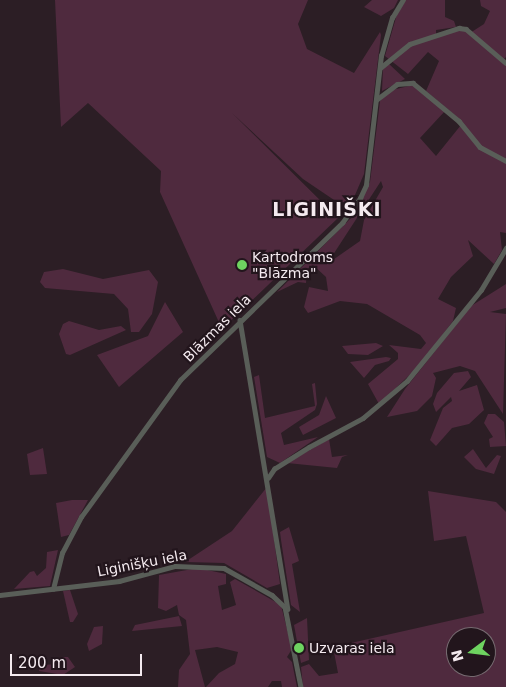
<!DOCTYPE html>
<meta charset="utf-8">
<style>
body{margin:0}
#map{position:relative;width:506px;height:687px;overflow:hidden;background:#2c1e25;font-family:"DejaVu Sans",sans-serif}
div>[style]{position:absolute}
.green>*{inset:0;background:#4f2a3e}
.minor>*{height:4.5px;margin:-2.25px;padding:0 2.25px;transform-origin:2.25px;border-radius:2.25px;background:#595e58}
.dots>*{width:14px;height:14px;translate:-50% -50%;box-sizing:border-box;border:2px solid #22151c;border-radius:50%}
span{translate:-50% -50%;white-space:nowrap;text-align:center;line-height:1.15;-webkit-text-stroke:4.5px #22151c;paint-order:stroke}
.poi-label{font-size:14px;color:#f4eaef}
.left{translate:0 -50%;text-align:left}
.street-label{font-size:14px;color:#f4eaef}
.district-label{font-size:19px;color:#f4eaef;font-weight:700;letter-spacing:1px}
.north{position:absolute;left:446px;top:627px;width:50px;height:50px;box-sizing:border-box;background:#22151c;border:1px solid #766a70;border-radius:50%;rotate:255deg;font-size:14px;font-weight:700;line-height:20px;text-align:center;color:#f4eaef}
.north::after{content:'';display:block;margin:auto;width:18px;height:22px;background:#6ed360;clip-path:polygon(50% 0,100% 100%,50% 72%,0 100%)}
.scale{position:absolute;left:10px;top:654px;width:132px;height:22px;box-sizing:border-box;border:2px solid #f4eaef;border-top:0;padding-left:6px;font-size:15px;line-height:18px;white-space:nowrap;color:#f4eaef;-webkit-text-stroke:4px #22151c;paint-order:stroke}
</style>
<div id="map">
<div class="green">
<div style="clip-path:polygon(55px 0,308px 0,298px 24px,307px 49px,354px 73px,380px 32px,381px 35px,364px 174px,352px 202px,337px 202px,303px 179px,232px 113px,338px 218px,222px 329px,160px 192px,161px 171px,88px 103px,61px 127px)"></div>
<div style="clip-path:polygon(372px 0,398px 0,394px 8px,381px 16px,364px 7px)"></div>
<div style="clip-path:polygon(evenodd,406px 0,445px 0,445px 17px,454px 21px,456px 27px,436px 30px,436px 35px,461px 29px,470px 33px,484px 24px,490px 11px,481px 6px,480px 0,506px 0,506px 57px,502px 61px,506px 65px,506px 233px,500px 232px,502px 250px,494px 264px,468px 240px,473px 256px,451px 277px,438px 299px,456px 308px,453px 321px,419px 366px,379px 404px,368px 384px,398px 359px,398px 353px,389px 345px,421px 349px,426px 343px,420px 335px,367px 304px,340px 301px,308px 313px,304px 307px,309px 287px,328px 291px,326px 277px,313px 265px,307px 269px,306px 283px,298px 282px,277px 292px,351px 218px,370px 182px,380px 101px,388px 91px,413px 85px,445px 111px,420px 138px,436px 156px,461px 125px,479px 144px,456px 116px,426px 91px,439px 61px,428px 52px,408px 74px,385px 56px,397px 14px,406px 0,381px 181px,383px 187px,364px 220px,360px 241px,327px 264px,381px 181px)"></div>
<div style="clip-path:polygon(388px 63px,405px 79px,382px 91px,383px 67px)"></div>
<div style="clip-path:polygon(63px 269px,103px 279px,149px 270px,158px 282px,152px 314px,139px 332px,131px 332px,128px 309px,114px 294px,45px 288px,40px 282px,44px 272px)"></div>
<div style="clip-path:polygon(506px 284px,506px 308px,490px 312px,506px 314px,503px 414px,475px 371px,460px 366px,433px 373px,436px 378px,432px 396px,417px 411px,387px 417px,405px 389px,471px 306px)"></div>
<div style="clip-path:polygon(165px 302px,183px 332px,119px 387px,97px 355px,148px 336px)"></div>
<div style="clip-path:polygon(69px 321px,99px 330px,121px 326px,126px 330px,70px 355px,66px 354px,59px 334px,63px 324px)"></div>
<div style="clip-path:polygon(376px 343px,383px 346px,368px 355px,348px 354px,342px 346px)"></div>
<div style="clip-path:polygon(386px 357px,391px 358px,389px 361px,375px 365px,364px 378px,350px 362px)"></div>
<div style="clip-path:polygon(468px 371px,471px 377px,459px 391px,477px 385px,484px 410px,469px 424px,452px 428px,436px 446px,430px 440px,443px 408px,452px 401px,451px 397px,436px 412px,433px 404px,437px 393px,454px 373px)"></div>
<div style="clip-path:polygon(259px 375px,265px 418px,315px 406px,312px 384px,315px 383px,317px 404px,315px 410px,281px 433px,284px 445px,318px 437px,280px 463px,267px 457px,254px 377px)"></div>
<div style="clip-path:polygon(326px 396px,336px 418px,303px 435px,299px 427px,319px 415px)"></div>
<div style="clip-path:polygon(488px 414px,495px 414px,504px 422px,506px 446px,490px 447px,489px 439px,493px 437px,484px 423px)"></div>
<div style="clip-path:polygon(329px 439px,332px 457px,348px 455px,342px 457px,337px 468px,287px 463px)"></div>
<div style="clip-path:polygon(43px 448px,47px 474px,30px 475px,27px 454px)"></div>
<div style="clip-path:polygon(473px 449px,486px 468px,497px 455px,501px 456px,494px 474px,476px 469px,464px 457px)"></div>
<div style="clip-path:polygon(267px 487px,280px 584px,267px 588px,224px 563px,185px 562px,232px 531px)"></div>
<div style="clip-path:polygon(evenodd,428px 491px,496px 502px,506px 512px,506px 687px,303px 687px,301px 667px,309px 664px,319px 676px,338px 673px,333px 647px,484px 613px,466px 536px,434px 541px,428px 491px,456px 637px,486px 637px,486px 667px,456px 667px,456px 637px)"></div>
<div style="clip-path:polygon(72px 500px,88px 500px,69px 535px,61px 537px,56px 503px)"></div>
<div style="clip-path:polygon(289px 527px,299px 561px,292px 564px,300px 612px,291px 605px,281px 540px,280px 532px)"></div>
<div style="clip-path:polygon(58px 550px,50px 586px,14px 589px,30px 572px,34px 571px,37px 576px,46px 568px,47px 552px)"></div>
<div style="clip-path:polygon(198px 568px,226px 574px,226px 584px,218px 586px,222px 610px,236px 605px,230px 582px,235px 579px,281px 605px,292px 649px,287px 657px,292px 662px,297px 687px,282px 687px,281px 681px,272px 681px,268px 687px,206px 687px,219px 673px,235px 664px,238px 652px,217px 647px,195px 650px,205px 687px,178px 687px,179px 670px,190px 654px,186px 620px,179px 615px,177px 605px,166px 611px,158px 608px,159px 575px)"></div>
<div style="clip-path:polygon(70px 590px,78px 614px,73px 622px,70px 622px,63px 591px)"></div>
<div style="clip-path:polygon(179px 616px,182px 626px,132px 631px,135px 625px)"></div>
<div style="clip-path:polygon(307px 618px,309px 660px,301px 663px,294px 625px)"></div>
<div style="clip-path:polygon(103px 626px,102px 644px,89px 651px,87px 644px,94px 627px)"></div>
<div style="clip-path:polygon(63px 657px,68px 657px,75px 667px,63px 675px,39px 671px,40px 665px,60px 664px)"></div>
</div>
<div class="minor">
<div style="left:380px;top:68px;width:38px;rotate:-39deg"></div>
<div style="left:410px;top:44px;width:52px;rotate:-18.1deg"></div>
<div style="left:459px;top:28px;width:7px;rotate:8deg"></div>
<div style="left:466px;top:29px;width:52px;rotate:40.4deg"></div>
<div style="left:376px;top:100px;width:26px;rotate:-37deg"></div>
<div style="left:397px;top:84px;width:16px;rotate:-4deg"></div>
<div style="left:413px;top:83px;width:60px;rotate:39.6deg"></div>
<div style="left:459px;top:121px;width:33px;rotate:51deg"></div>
<div style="left:480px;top:147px;width:30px;rotate:28deg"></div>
<div style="left:240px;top:320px;width:293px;rotate:80.6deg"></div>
<div style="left:268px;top:478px;width:11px;rotate:-56deg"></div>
<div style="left:274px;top:469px;width:41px;rotate:-32.2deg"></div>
<div style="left:309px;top:447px;width:61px;rotate:-28.2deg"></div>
<div style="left:363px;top:418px;width:57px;rotate:-40.1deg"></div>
<div style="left:407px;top:381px;width:117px;rotate:-50.9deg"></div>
<div style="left:481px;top:290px;width:49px;rotate:-59.2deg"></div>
<div style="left:53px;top:589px;width:37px;rotate:-76deg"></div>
<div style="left:62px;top:553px;width:41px;rotate:-62.2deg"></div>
<div style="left:81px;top:517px;width:169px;rotate:-54.1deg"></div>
<div style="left:180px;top:380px;width:226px;rotate:-44.1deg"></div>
<div style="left:342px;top:223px;width:31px;rotate:-54deg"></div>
<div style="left:360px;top:198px;width:14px;rotate:-65deg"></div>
<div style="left:366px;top:185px;width:130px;rotate:-83.4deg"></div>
<div style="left:381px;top:56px;width:40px;rotate:-74deg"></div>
<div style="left:392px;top:18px;width:21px;rotate:-59deg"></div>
<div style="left:0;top:595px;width:120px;rotate:-6.7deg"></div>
<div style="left:119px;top:581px;width:58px;rotate:-15deg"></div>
<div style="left:175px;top:566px;width:49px;rotate:2.3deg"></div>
<div style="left:224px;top:568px;width:55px;rotate:29.4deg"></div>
<div style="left:272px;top:595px;width:18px;rotate:43deg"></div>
<div style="left:285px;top:607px;width:82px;rotate:78.7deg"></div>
</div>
<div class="dots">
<div style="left:242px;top:265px;background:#6ed360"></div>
<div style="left:299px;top:648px;background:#6ed360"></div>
</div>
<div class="poi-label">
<span class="left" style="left:252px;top:265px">Kartodroms<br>"Blāzma"</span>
<span class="left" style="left:309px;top:648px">Uzvaras iela</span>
</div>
<div class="street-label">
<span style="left:217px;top:328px;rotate:-45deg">Blāzmas iela</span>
<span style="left:142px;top:563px;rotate:-11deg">Liginišķu iela</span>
</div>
<div class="district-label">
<span style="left:327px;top:210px">LIGINIŠKI</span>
</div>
<div class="north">N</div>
<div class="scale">200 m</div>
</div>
